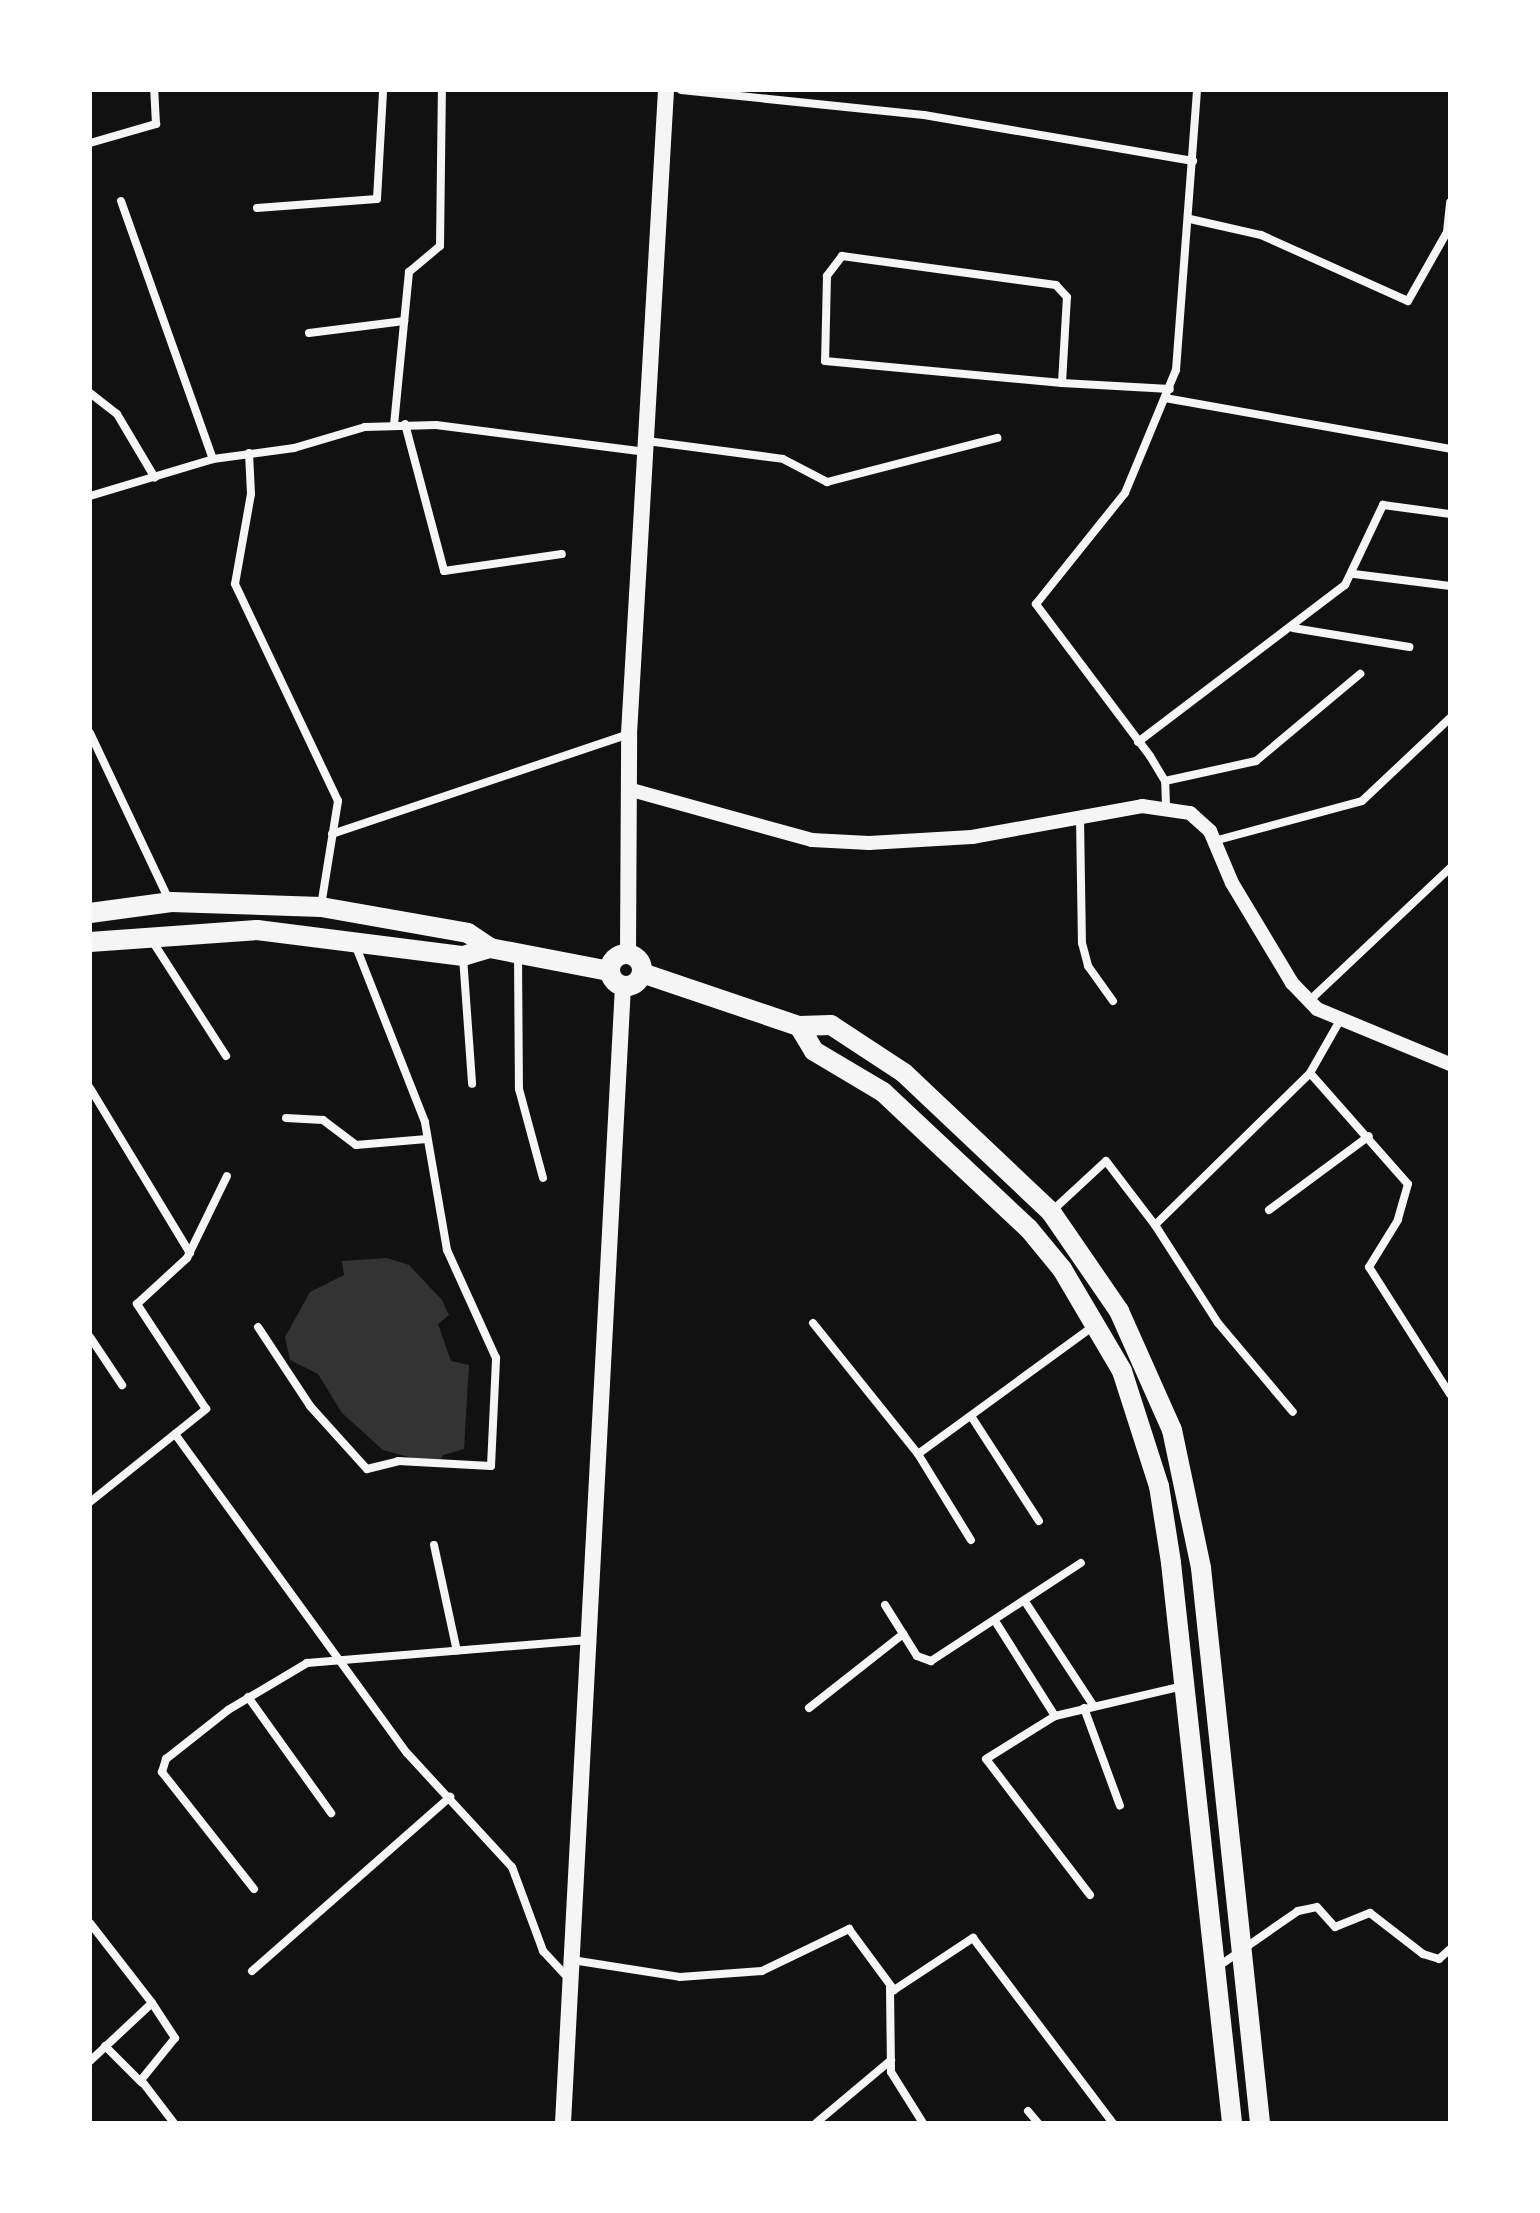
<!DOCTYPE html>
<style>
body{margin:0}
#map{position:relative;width:1540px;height:2213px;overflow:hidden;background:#111;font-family:Figtree,sans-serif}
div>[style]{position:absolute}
.water>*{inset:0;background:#333}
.minor>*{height:8px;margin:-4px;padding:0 4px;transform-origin:4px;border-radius:4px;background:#f5f5f5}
.tertiary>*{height:14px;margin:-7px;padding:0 7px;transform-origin:7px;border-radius:7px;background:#f5f5f5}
.secondary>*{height:16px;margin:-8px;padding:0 8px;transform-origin:8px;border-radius:8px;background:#f5f5f5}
.trunk>*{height:20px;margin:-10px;padding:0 10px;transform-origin:10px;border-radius:10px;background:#f5f5f5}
.trunk>.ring{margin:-10px;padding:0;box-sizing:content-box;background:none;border:20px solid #f5f5f5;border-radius:50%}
span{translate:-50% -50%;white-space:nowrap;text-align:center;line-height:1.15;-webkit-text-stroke:6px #fff;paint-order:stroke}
.frame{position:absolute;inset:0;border:92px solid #fff;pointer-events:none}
</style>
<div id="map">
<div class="water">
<div style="clip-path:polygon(387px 1258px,409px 1265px,442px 1300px,449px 1315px,438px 1324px,451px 1361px,469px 1365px,464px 1449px,443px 1455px,438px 1465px,383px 1450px,342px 1413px,318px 1374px,290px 1360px,285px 1337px,310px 1292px,344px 1275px,342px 1261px)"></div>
</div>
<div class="minor">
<div style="left:681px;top:90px;width:244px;rotate:5.9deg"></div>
<div style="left:924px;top:115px;width:273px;rotate:9.7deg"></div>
<div style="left:90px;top:143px;width:69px;rotate:-16.1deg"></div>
<div style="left:156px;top:124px;width:34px;rotate:-93deg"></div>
<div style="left:121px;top:201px;width:274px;rotate:70.4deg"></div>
<div style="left:257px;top:208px;width:120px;rotate:-4.3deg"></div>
<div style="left:377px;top:199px;width:109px;rotate:-86.8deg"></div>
<div style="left:1190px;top:219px;width:73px;rotate:12.7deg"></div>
<div style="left:1261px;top:235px;width:161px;rotate:24.2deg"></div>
<div style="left:1408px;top:301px;width:79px;rotate:-60.5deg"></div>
<div style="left:1447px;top:232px;width:30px;rotate:-84deg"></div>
<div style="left:309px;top:333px;width:96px;rotate:-7.2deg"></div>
<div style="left:1062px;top:383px;width:86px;rotate:-86.7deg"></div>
<div style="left:1067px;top:297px;width:16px;rotate:-133deg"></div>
<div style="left:1056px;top:285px;width:216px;rotate:-172.3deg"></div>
<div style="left:842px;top:256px;width:25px;rotate:127deg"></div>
<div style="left:827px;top:276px;width:85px;rotate:91.3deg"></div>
<div style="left:825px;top:361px;width:238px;rotate:5.3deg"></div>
<div style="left:1062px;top:383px;width:108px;rotate:3.2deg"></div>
<div style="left:90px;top:393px;width:34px;rotate:38deg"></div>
<div style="left:117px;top:414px;width:74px;rotate:59.3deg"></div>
<div style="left:1165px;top:398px;width:290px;rotate:10.1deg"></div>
<div style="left:405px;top:424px;width:152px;rotate:75.1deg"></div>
<div style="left:444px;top:571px;width:119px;rotate:-8.2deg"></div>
<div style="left:394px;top:425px;width:154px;rotate:-84.4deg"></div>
<div style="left:409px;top:272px;width:40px;rotate:-40deg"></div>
<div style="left:440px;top:246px;width:156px;rotate:-89.3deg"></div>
<div style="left:647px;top:441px;width:137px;rotate:7.5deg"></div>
<div style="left:783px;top:459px;width:50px;rotate:27.6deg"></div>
<div style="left:827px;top:482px;width:176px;rotate:-14.5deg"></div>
<div style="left:249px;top:453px;width:41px;rotate:87.2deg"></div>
<div style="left:251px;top:494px;width:91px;rotate:100.1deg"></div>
<div style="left:235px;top:584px;width:240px;rotate:64.6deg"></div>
<div style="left:338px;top:801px;width:106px;rotate:99.2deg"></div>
<div style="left:90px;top:496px;width:128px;rotate:-16.7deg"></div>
<div style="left:213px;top:459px;width:82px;rotate:-7.7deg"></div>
<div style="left:294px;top:448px;width:74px;rotate:-16.5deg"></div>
<div style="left:365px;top:427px;width:71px;rotate:-1.6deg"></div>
<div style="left:436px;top:425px;width:212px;rotate:7.3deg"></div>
<div style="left:1354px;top:574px;width:97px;rotate:7.1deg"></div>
<div style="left:1293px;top:628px;width:118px;rotate:9.3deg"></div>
<div style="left:90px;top:733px;width:187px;rotate:64.7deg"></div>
<div style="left:1138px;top:742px;width:260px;rotate:-37.2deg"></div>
<div style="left:1345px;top:585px;width:89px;rotate:-64.6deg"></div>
<div style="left:1383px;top:505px;width:68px;rotate:7.7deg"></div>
<div style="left:1165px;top:781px;width:93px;rotate:-12.4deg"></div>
<div style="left:1256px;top:761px;width:136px;rotate:-39.9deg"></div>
<div style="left:1166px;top:805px;width:24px;rotate:-92deg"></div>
<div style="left:1165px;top:781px;width:29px;rotate:-121deg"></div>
<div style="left:1150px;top:756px;width:190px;rotate:-126.9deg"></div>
<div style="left:1036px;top:604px;width:142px;rotate:-51.3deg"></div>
<div style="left:1125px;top:493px;width:133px;rotate:-67.5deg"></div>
<div style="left:1176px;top:370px;width:281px;rotate:-85.7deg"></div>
<div style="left:1080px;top:818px;width:125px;rotate:89.1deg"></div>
<div style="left:1082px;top:943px;width:24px;rotate:75deg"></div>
<div style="left:1088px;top:966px;width:43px;rotate:54.5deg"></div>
<div style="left:332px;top:834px;width:313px;rotate:-18.6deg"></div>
<div style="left:1214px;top:841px;width:153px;rotate:-15.1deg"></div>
<div style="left:1362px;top:801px;width:121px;rotate:-43.3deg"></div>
<div style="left:151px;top:939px;width:139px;rotate:57.3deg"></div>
<div style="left:518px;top:954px;width:135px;rotate:89.6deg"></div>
<div style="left:519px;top:1089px;width:92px;rotate:74.9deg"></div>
<div style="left:463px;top:957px;width:127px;rotate:85.9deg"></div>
<div style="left:1309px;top:1001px;width:194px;rotate:-43.3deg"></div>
<div style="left:1310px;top:1073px;width:148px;rotate:48.6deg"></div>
<div style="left:1408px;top:1184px;width:37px;rotate:106deg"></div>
<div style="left:1398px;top:1220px;width:55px;rotate:121.7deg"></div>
<div style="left:1369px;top:1267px;width:151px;rotate:57.5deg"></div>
<div style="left:90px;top:1088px;width:193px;rotate:58.8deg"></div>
<div style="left:286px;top:1118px;width:37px;rotate:3deg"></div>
<div style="left:323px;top:1120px;width:41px;rotate:37.1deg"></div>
<div style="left:356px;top:1145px;width:71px;rotate:-4.8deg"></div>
<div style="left:1053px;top:1210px;width:72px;rotate:-42.8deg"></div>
<div style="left:1106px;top:1161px;width:81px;rotate:52.6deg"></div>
<div style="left:1155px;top:1225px;width:217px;rotate:-44.4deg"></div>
<div style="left:1310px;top:1073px;width:56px;rotate:-60.3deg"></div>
<div style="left:1269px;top:1210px;width:124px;rotate:-36.5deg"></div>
<div style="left:1155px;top:1225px;width:117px;rotate:57.3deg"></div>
<div style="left:1218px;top:1323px;width:116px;rotate:49.9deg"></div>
<div style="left:813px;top:1323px;width:168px;rotate:51.3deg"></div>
<div style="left:918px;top:1454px;width:101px;rotate:58.4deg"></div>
<div style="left:258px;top:1327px;width:95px;rotate:56.6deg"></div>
<div style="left:310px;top:1406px;width:85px;rotate:47.9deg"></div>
<div style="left:367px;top:1469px;width:32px;rotate:-14deg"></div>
<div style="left:398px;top:1461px;width:93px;rotate:3.1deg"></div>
<div style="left:491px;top:1466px;width:108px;rotate:-87.3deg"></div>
<div style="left:496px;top:1358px;width:119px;rotate:-114.4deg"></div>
<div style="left:447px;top:1250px;width:130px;rotate:-99.8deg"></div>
<div style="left:425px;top:1122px;width:191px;rotate:-111.5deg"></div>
<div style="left:90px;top:1337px;width:58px;rotate:56.3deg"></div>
<div style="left:971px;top:1416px;width:125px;rotate:57.1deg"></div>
<div style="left:175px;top:1434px;width:394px;rotate:54deg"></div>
<div style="left:407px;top:1753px;width:155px;rotate:47.4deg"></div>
<div style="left:512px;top:1867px;width:90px;rotate:69.7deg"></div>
<div style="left:543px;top:1951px;width:40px;rotate:47deg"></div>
<div style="left:918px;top:1454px;width:219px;rotate:-36.1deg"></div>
<div style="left:90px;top:1502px;width:149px;rotate:-38.7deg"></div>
<div style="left:206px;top:1409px;width:126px;rotate:-123.3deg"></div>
<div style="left:137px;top:1304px;width:68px;rotate:-42.6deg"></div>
<div style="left:187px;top:1258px;width:91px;rotate:-64deg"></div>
<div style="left:434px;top:1545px;width:108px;rotate:77.8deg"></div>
<div style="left:1026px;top:1603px;width:122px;rotate:56.7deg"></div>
<div style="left:885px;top:1605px;width:60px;rotate:57.9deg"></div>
<div style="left:917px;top:1656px;width:15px;rotate:20deg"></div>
<div style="left:931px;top:1661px;width:179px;rotate:-33.2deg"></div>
<div style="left:997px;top:1624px;width:109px;rotate:57.8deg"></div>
<div style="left:248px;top:1697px;width:143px;rotate:54.4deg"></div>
<div style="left:809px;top:1708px;width:120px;rotate:-38.2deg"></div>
<div style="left:1084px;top:1708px;width:104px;rotate:69.8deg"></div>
<div style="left:254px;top:1889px;width:149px;rotate:-128.2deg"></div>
<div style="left:162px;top:1772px;width:14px;rotate:-73deg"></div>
<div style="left:166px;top:1759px;width:79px;rotate:-38.3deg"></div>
<div style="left:228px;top:1710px;width:92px;rotate:-30.7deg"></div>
<div style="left:307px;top:1663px;width:279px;rotate:-4.7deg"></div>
<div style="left:1090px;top:1895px;width:171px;rotate:-127.4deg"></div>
<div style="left:986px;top:1759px;width:81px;rotate:-31.9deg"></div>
<div style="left:1055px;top:1716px;width:131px;rotate:-13.2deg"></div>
<div style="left:90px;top:1923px;width:101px;rotate:52.2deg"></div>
<div style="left:152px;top:2003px;width:85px;rotate:136.9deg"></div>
<div style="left:572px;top:1960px;width:109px;rotate:8.9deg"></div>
<div style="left:680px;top:1977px;width:82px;rotate:-4.2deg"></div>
<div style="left:762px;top:1971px;width:97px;rotate:-25.8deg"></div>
<div style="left:849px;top:1929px;width:76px;rotate:53.6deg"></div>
<div style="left:894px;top:1990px;width:95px;rotate:-33.4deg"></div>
<div style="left:973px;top:1938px;width:232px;rotate:52.9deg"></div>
<div style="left:1216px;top:1968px;width:100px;rotate:-34.8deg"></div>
<div style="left:1298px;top:1911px;width:19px;rotate:-12deg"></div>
<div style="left:1317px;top:1907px;width:27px;rotate:48deg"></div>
<div style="left:1335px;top:1927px;width:38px;rotate:-22deg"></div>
<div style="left:1370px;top:1913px;width:67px;rotate:37.7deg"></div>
<div style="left:1423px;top:1954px;width:17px;rotate:17deg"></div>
<div style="left:1439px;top:1959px;width:15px;rotate:-42deg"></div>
<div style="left:252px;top:1971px;width:264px;rotate:-41.3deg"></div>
<div style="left:890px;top:1988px;width:84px;rotate:89.3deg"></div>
<div style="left:891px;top:2072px;width:60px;rotate:57.9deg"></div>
<div style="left:152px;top:2003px;width:42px;rotate:56.7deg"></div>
<div style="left:175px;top:2038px;width:54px;rotate:129deg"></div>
<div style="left:141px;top:2080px;width:54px;rotate:52.5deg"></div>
<div style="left:105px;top:2046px;width:52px;rotate:45deg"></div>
<div style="left:1028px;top:2111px;width:16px;rotate:50deg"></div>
<div style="left:816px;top:2123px;width:98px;rotate:-40deg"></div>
</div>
<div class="tertiary">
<div style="left:628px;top:789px;width:191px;rotate:15.5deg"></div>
<div style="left:812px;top:840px;width:57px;rotate:3deg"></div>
<div style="left:869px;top:843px;width:103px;rotate:-3.3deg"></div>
<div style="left:972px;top:837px;width:173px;rotate:-10.3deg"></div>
<div style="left:1142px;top:806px;width:49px;rotate:8.3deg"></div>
<div style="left:1190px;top:813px;width:27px;rotate:42deg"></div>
<div style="left:1210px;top:831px;width:56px;rotate:67.1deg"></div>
<div style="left:1232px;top:883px;width:117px;rotate:59deg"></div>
<div style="left:1292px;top:983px;width:36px;rotate:46deg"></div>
<div style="left:1317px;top:1009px;width:144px;rotate:22.5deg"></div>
</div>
<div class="secondary">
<div style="left:628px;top:954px;width:220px;rotate:-89.7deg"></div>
<div style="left:629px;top:734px;width:645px;rotate:-86.71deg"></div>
<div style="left:563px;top:2123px;width:1138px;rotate:-86.98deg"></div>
</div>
<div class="trunk">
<div style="left:90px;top:913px;width:82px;rotate:-7.7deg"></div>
<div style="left:171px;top:902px;width:150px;rotate:1.9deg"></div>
<div style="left:321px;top:907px;width:149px;rotate:10deg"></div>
<div style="left:468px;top:933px;width:27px;rotate:34deg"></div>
<div style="left:490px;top:948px;width:122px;rotate:10.9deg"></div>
<div style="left:90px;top:942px;width:167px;rotate:-4.1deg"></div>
<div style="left:257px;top:930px;width:208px;rotate:7.2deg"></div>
<div style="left:463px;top:956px;width:28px;rotate:-17deg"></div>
<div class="ring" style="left:610px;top:954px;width:12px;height:12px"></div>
<div style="left:642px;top:973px;width:166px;rotate:18.7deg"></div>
<div style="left:799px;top:1026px;width:32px;rotate:-2deg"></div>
<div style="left:831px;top:1025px;width:87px;rotate:33.3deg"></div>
<div style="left:904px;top:1073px;width:202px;rotate:43.4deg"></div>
<div style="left:1051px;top:1212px;width:120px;rotate:55.5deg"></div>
<div style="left:1119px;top:1311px;width:130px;rotate:66deg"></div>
<div style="left:1172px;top:1430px;width:141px;rotate:78.1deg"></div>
<div style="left:1201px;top:1568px;width:558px;rotate:83.93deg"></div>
<div style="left:799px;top:1026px;width:29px;rotate:59deg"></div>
<div style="left:814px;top:1051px;width:80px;rotate:30.7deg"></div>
<div style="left:883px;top:1092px;width:200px;rotate:43.2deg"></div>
<div style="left:1029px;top:1229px;width:52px;rotate:50.5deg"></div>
<div style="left:1062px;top:1269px;width:118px;rotate:59.5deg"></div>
<div style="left:1122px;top:1371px;width:121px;rotate:72.2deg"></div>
<div style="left:1159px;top:1486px;width:78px;rotate:81.1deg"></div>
<div style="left:1171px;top:1563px;width:563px;rotate:83.78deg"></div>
</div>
<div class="frame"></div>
</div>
